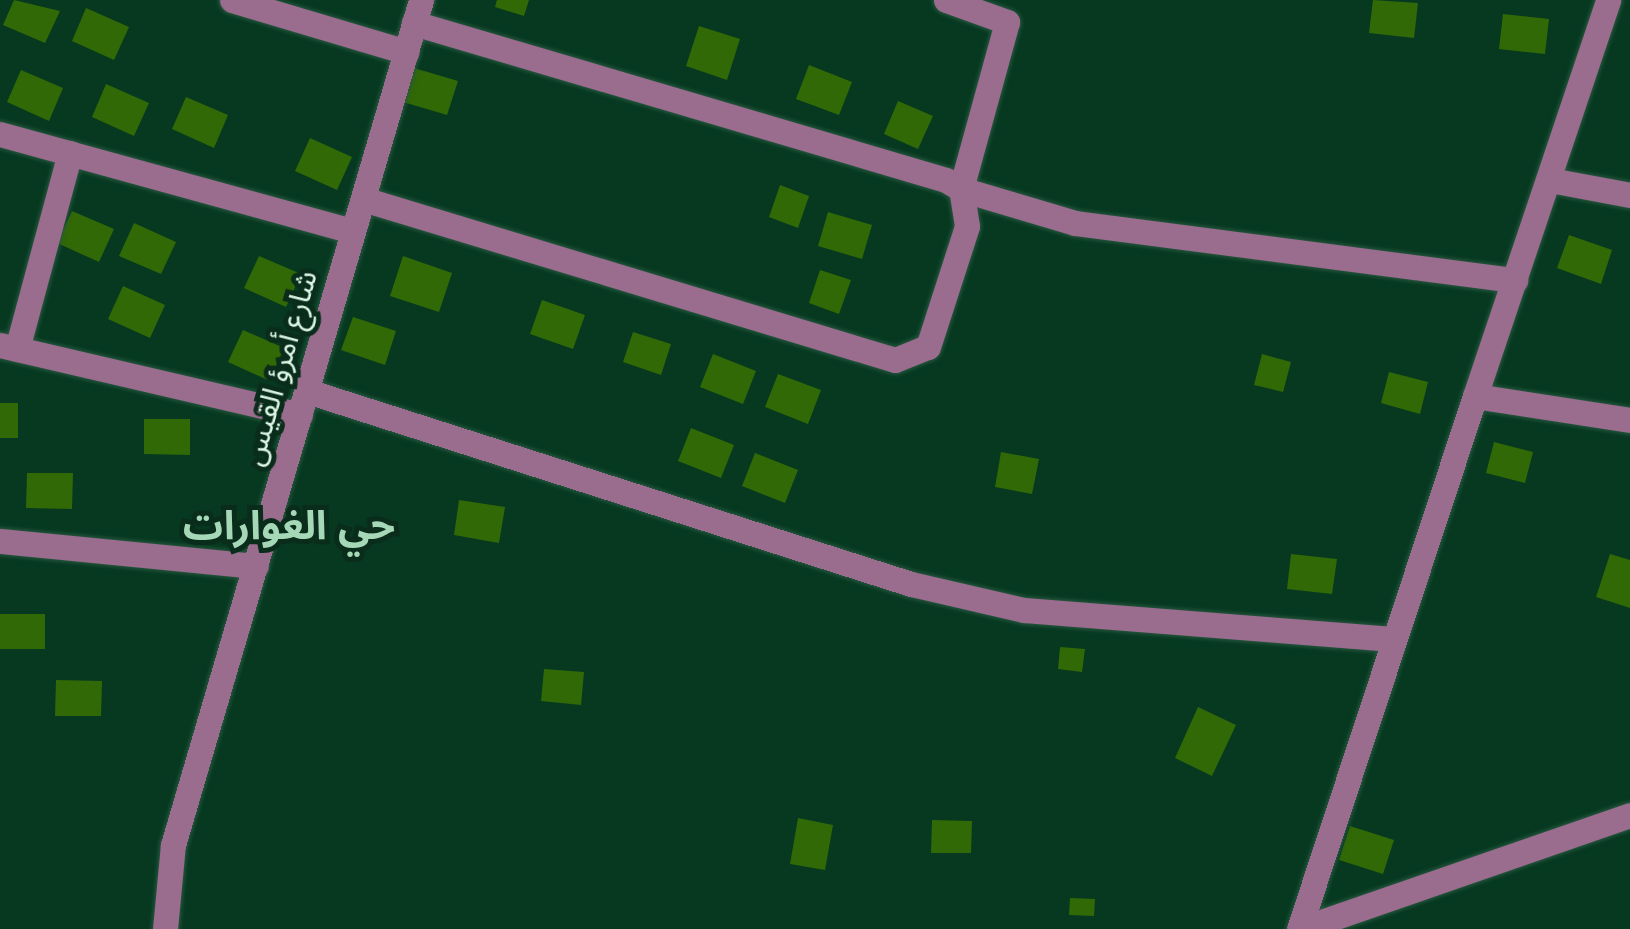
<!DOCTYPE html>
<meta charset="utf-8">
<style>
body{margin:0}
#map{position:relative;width:1630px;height:929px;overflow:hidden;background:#063920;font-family:Montserrat,"Noto Sans Arabic",sans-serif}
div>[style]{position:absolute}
.building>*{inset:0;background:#316906}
.roads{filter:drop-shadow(0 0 2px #295740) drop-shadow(0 0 2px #295740)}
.minor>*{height:25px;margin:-12.5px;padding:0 12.5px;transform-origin:12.5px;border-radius:12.5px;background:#9a6c8e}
span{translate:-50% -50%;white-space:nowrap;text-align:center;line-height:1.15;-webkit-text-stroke:10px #092d1a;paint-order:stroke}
.street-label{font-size:30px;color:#def7e6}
.district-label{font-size:40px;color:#a6d8b8;font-weight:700}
</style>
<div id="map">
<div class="building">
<div style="clip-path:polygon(14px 0,60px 11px,45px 43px,3px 25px)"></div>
<div style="clip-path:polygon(497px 0,529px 0,524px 16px,495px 7px)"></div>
<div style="clip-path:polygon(1373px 0,1418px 3px,1414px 38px,1369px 33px)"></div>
<div style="clip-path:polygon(86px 8px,129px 27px,114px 60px,72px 41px)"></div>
<div style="clip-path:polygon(1503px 14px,1549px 19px,1545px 54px,1499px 49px)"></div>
<div style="clip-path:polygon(699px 26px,740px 39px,727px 80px,686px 66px)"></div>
<div style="clip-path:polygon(809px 65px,852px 82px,839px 115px,796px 99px)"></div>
<div style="clip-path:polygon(414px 68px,458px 81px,447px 115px,403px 102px)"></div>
<div style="clip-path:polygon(21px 70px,63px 88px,49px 121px,7px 102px)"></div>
<div style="clip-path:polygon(106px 84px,149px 103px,134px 136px,92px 117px)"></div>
<div style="clip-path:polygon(186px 97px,228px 115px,214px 148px,172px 129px)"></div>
<div style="clip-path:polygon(898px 101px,933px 116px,918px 149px,884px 134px)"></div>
<div style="clip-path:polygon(310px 138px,352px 157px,337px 190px,295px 171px)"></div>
<div style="clip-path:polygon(780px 185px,809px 196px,798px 228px,769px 217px)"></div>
<div style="clip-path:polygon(72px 211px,114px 229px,99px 262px,57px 243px)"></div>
<div style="clip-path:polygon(828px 212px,872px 225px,862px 259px,818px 246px)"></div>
<div style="clip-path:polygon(134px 223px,176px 242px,161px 274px,119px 256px)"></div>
<div style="clip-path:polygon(1569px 235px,1612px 250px,1601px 284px,1557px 268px)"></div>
<div style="clip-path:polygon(259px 256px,301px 274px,286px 307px,244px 288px)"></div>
<div style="clip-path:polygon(403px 256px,452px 273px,439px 312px,390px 296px)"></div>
<div style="clip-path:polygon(820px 270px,851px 280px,839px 314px,809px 303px)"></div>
<div style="clip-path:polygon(123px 286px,165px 305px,150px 338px,108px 319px)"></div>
<div style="clip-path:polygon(542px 300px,585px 315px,573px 349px,530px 334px)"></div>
<div style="clip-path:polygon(353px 317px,396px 331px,385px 365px,341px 350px)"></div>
<div style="clip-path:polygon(243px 330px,284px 348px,270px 381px,228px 362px)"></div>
<div style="clip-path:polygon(633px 332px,671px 344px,661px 375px,623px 362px)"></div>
<div style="clip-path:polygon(713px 354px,756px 371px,743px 404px,700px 387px)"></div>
<div style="clip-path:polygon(1262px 354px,1291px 362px,1283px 392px,1254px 385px)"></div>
<div style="clip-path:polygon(1389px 372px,1428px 382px,1420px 414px,1381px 403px)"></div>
<div style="clip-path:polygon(778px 374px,821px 390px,808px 424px,765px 407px)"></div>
<div style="clip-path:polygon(0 403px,18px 403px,18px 438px,0 438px)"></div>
<div style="clip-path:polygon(144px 419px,190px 419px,190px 455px,144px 454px)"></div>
<div style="clip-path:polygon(691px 428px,734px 445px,721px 478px,678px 461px)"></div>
<div style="clip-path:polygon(1494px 442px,1533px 452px,1525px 483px,1486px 473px)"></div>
<div style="clip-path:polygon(1001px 452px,1039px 459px,1032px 494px,995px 487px)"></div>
<div style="clip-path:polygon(755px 453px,798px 470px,785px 503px,742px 486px)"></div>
<div style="clip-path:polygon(27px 473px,73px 473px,72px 509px,26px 508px)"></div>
<div style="clip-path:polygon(459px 500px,505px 507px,499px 543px,454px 535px)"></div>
<div style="clip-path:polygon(1291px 554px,1337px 559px,1332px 594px,1287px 589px)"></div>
<div style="clip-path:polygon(1610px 554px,1630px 560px,1630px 608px,1596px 597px)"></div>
<div style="clip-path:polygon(0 614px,45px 614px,45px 649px,0 649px)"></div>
<div style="clip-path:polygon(1060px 647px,1085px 649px,1082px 672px,1058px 669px)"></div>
<div style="clip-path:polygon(544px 669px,584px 672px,581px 705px,541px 701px)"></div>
<div style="clip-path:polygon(56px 680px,102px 681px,101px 716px,55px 716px)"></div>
<div style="clip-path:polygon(1198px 707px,1236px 725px,1212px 776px,1175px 758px)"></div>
<div style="clip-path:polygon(798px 818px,833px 825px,825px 870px,790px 864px)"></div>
<div style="clip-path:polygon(932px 820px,972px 821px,971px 853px,931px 853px)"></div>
<div style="clip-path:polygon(1350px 826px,1394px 840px,1383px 874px,1339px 860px)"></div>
<div style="clip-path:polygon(1070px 898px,1095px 899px,1094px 916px,1069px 915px)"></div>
</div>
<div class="roads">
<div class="minor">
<div style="left:232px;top:0;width:182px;rotate:16.6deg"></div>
<div style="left:946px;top:0;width:65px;rotate:19.8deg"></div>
<div style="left:1007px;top:22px;width:173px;rotate:105.4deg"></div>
<div style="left:961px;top:189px;width:119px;rotate:16.6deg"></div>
<div style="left:1075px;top:223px;width:444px;rotate:7.4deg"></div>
<div style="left:0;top:134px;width:366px;rotate:15.4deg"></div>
<div style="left:1550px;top:180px;width:81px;rotate:10.6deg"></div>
<div style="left:363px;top:199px;width:556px;rotate:16.84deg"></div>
<div style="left:895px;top:360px;width:35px;rotate:-22deg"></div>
<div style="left:928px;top:347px;width:127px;rotate:-72.1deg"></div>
<div style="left:967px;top:226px;width:37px;rotate:-99deg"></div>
<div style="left:961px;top:189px;width:17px;rotate:-149deg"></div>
<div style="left:946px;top:180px;width:555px;rotate:-163.56deg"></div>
<div style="left:0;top:345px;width:308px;rotate:13.1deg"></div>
<div style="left:17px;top:349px;width:203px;rotate:-74.9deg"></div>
<div style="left:307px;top:391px;width:634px;rotate:17.72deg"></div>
<div style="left:911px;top:584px;width:116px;rotate:13deg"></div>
<div style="left:1024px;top:610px;width:370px;rotate:4.5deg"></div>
<div style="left:1475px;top:396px;width:418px;rotate:-71.4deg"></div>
<div style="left:0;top:541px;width:257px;rotate:5.6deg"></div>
<div style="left:165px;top:929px;width:84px;rotate:-84.6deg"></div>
<div style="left:173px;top:845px;width:881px;rotate:-73.64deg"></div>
<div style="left:1299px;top:929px;width:561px;rotate:-71.73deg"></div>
<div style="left:1475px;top:396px;width:157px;rotate:8.8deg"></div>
<div style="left:1301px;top:929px;width:348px;rotate:-19.1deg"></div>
</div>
</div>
<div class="street-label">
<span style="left:280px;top:368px;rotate:-74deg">شارع أمرؤ القيس</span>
</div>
<div class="district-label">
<span style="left:289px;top:525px">حي الغوارات</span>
</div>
</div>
